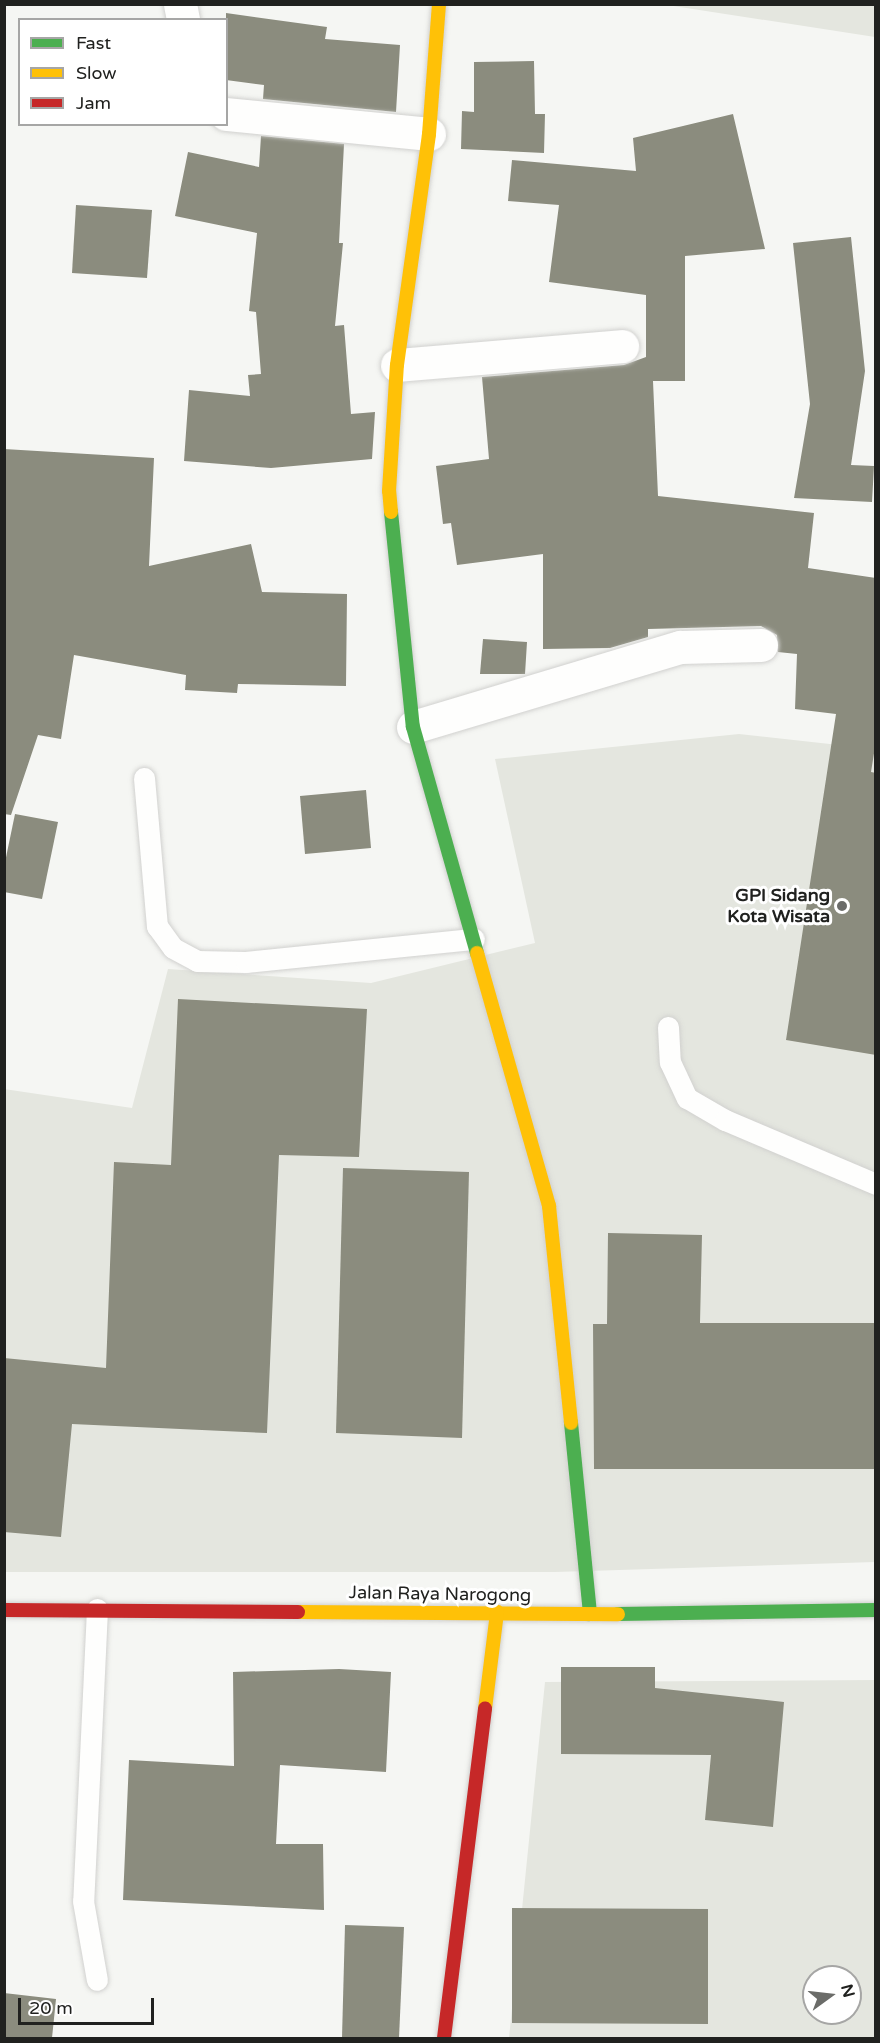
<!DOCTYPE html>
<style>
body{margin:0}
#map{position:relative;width:880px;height:2043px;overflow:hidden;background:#f5f6f3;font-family:"Varela Round",sans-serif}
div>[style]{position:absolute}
.built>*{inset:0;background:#e4e6df}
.building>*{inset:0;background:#8b8c7e}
.roads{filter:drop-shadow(0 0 2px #d1d1cf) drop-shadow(0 0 2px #d1d1cf)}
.lane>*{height:21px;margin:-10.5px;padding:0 10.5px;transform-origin:10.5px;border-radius:10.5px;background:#fefefd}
.street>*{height:33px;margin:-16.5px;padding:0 16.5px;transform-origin:16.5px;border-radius:16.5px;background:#fefefd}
.fast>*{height:14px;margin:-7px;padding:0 7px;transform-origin:7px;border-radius:7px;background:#4caf50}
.slow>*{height:14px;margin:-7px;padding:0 7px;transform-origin:7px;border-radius:7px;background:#ffc107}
.jam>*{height:14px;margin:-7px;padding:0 7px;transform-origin:7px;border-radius:7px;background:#c62828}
.dots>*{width:16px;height:16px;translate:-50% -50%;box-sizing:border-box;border:3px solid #fff;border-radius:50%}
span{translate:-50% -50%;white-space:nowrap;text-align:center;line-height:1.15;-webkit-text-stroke:6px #fff;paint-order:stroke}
.poi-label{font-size:18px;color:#20211f;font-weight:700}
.right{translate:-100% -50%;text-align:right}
.street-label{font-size:18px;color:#20211f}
.frame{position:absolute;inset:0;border:6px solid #20211f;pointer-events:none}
.legend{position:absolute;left:18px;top:18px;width:210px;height:108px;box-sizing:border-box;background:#fff;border:2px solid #a6a6a5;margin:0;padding:8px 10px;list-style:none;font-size:18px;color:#20211f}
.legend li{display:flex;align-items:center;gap:12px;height:30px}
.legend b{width:30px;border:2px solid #a6a6a5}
.north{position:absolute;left:802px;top:1965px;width:60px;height:60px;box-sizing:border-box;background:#fff;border:2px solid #a6a6a5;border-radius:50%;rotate:75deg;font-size:16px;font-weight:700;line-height:24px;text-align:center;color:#20211f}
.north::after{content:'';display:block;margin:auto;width:21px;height:27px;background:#6b6c69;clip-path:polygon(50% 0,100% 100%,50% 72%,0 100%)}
.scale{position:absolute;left:18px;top:1998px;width:136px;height:27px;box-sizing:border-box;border:3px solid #20211f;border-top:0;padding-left:8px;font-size:18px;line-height:21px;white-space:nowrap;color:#20211f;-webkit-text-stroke:4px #fff;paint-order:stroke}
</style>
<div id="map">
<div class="built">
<div style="clip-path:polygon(667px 5px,875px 5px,875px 37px)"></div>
<div style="clip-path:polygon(739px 734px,875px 749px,875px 1562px,555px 1572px,5px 1572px,4px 1089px,132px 1108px,168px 969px,371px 983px,535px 943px,495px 759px)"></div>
<div style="clip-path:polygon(evenodd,875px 1680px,875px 2038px,509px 2038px,545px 1682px,875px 1680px,814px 1977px,850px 1977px,850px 2013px,814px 2013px,814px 1977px)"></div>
</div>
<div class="building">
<div style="clip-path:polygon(226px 13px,327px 27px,325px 39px,400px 45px,396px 112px,263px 99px,264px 85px,226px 80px)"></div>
<div style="clip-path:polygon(534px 61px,535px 114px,545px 114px,544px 153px,461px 149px,462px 111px,474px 112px,474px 62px)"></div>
<div style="clip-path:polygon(733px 114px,765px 249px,685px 256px,685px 381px,653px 381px,658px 496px,814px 513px,808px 568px,876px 578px,876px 741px,871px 772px,876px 773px,876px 1055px,786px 1040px,836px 714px,795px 709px,797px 654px,778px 652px,777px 635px,761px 626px,648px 629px,648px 637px,610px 648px,543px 649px,543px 554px,457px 565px,451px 523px,443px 524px,436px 466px,489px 459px,482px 377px,624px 365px,646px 357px,646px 295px,549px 282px,559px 205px,508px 201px,512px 160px,636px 171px,633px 138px)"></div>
<div style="clip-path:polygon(261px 136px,344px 144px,339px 243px,343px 243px,335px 326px,344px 325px,351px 414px,375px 412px,372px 459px,271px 468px,184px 461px,189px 390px,250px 396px,248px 375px,261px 374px,256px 312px,249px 311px,257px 233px,175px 216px,188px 152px,259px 167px)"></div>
<div style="clip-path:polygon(76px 205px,152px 210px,147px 278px,72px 273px)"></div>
<div style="clip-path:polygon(851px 237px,865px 371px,851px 465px,874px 466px,872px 502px,794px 498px,810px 404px,793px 243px)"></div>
<div style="clip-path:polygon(4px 449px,154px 458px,149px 566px,251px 544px,262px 592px,347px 594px,346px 686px,238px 684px,237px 693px,185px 690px,186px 675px,74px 655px,61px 739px,38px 735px,11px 815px,4px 814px)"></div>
<div style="clip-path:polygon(483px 639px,527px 642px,525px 674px,480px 674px)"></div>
<div style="clip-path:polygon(366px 790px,371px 848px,305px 854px,300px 796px)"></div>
<div style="clip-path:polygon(15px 814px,58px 822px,42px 899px,4px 892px,4px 867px)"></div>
<div style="clip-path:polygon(178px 999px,367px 1009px,359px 1157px,279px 1155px,267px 1433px,72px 1424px,61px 1537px,4px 1532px,4px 1358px,106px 1368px,114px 1162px,171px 1165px)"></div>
<div style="clip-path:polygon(343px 1168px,469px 1172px,462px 1438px,336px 1433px)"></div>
<div style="clip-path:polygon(608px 1233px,702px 1235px,700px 1323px,876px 1323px,876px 1469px,594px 1469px,593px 1324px,607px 1324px)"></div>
<div style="clip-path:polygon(561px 1667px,655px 1667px,655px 1688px,784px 1702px,773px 1827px,705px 1820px,711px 1755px,561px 1754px)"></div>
<div style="clip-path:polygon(339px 1669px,391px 1672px,386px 1772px,280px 1765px,276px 1844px,323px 1844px,324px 1910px,123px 1900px,129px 1760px,234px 1766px,233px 1672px)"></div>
<div style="clip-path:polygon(512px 1908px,708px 1909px,708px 2024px,512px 2023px)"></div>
<div style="clip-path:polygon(345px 1925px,404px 1927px,399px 2038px,342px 2038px)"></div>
<div style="clip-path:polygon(4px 1993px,56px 1999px,52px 2038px,4px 2038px)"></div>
</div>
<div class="roads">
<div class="lane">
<div style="left:144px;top:778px;width:149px;rotate:85deg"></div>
<div style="left:157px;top:926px;width:27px;rotate:54deg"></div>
<div style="left:173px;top:948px;width:27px;rotate:28deg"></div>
<div style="left:197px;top:961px;width:49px;rotate:1.2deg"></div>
<div style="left:246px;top:962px;width:229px;rotate:-5.8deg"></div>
<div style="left:668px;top:1027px;width:35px;rotate:87deg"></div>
<div style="left:670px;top:1062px;width:40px;rotate:65deg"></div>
<div style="left:687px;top:1098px;width:44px;rotate:30.1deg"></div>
<div style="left:725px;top:1120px;width:164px;rotate:23deg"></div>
<div style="left:97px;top:1609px;width:292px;rotate:92.7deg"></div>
<div style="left:83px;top:1901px;width:80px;rotate:80deg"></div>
</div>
<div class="street">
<div style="left:180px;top:4px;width:16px;rotate:79deg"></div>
<div style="left:226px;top:114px;width:204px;rotate:5.6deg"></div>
<div style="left:397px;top:365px;width:226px;rotate:-4.8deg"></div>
<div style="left:413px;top:727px;width:279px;rotate:-16.7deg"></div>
<div style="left:680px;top:647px;width:81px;rotate:-1.4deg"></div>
</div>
<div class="fast">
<div style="left:391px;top:512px;width:216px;rotate:84.2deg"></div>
<div style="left:413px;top:727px;width:235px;rotate:74.2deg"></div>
<div style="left:571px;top:1423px;width:192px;rotate:84.3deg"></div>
<div style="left:618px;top:1614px;width:258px;rotate:-0.9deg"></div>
</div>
<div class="slow">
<div style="left:391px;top:512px;width:21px;rotate:-95deg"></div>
<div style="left:389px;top:491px;width:126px;rotate:-86.4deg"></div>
<div style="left:397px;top:365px;width:233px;rotate:-82.1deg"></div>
<div style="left:429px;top:134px;width:130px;rotate:-85.6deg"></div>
<div style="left:477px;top:953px;width:263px;rotate:74.1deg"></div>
<div style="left:549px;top:1206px;width:218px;rotate:84.2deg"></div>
<div style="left:298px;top:1612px;width:320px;rotate:0.4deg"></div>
<div style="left:485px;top:1709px;width:98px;rotate:-82.9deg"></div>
</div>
<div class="jam">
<div style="left:4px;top:1610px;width:294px;rotate:0.4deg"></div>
<div style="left:444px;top:2038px;width:332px;rotate:-82.9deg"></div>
</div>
</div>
<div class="dots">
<div style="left:842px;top:906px;background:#6b6c69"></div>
</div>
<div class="poi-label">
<span class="right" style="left:830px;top:906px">GPI Sidang<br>Kota Wisata</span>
</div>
<div class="street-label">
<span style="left:440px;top:1594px;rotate:1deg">Jalan Raya Narogong</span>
</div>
<div class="frame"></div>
<ul class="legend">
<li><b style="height:8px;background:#4caf50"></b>Fast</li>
<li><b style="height:8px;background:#ffc107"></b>Slow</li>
<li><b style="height:8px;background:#c62828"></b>Jam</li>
</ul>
<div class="north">N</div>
<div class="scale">20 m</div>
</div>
